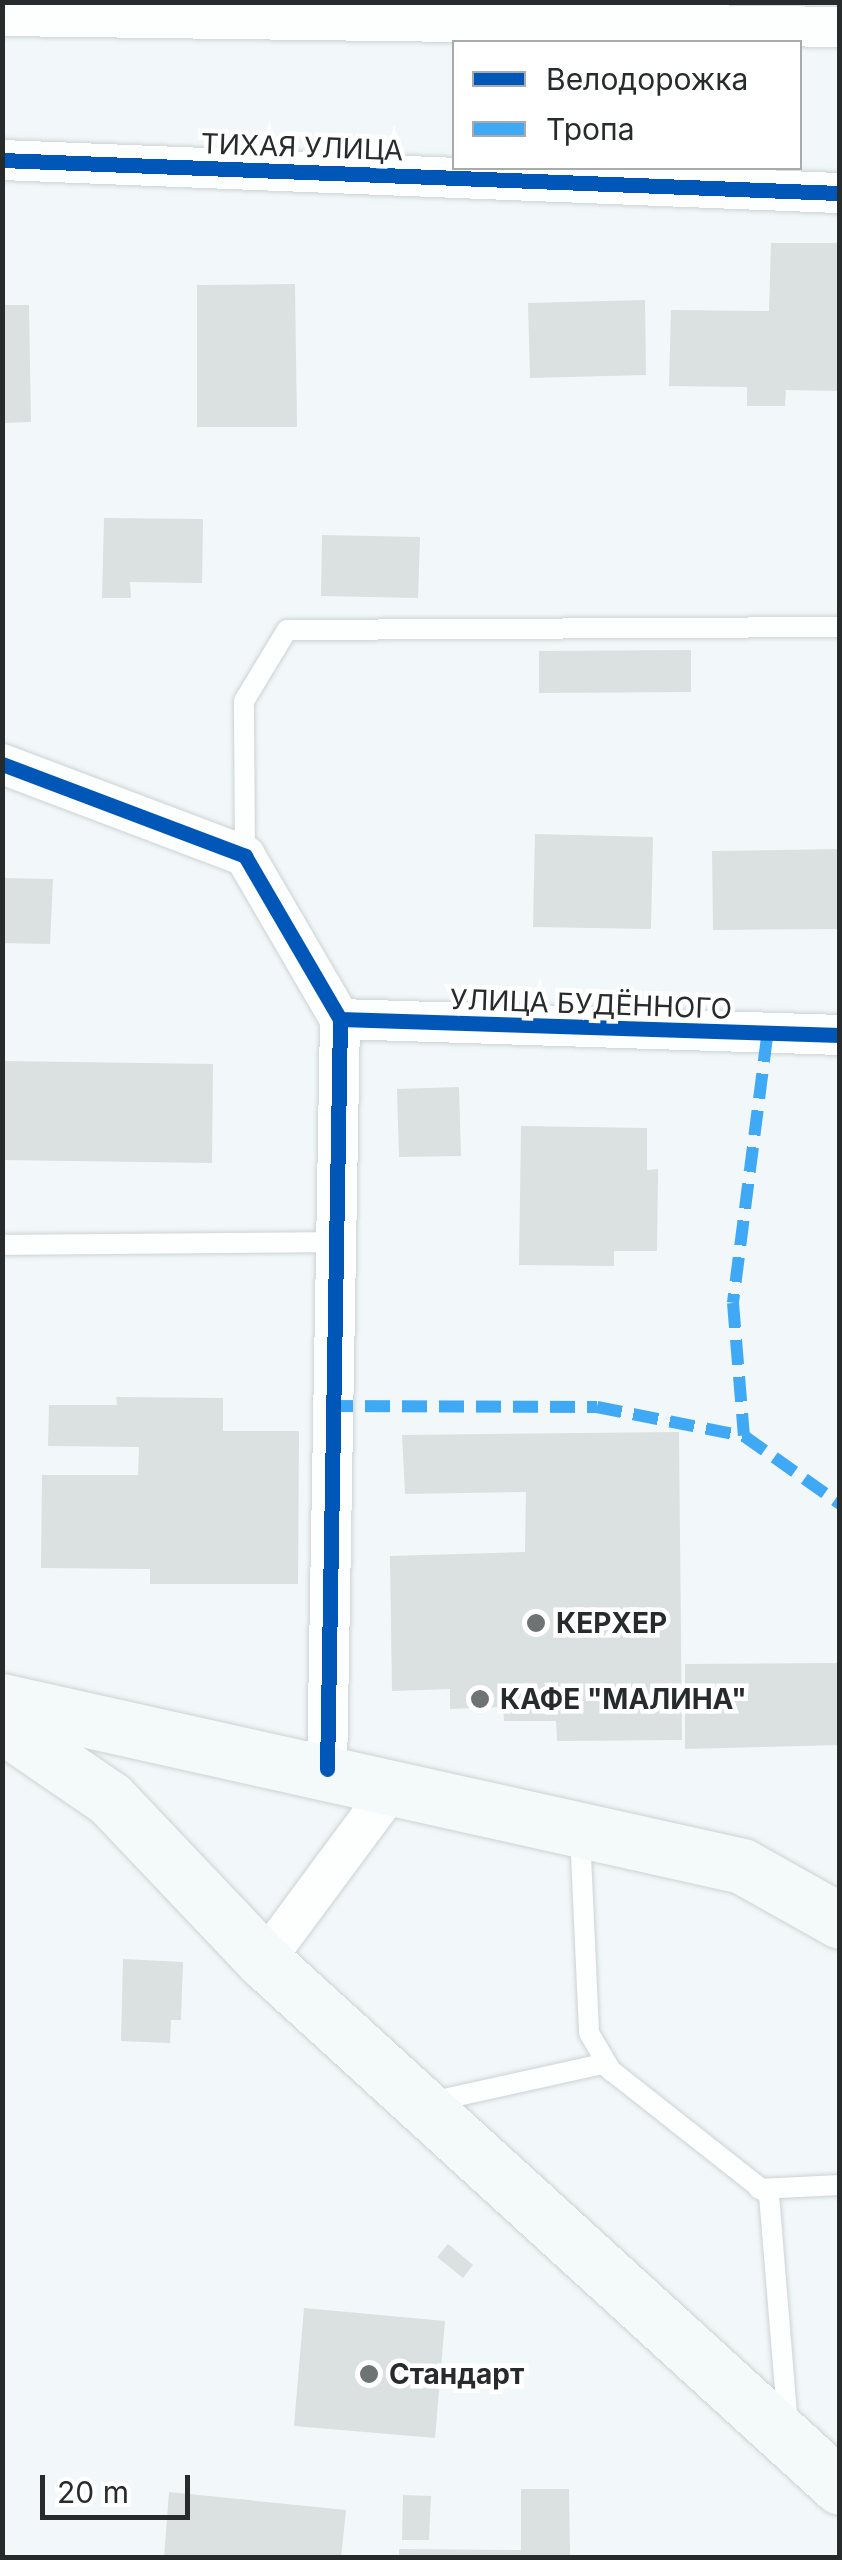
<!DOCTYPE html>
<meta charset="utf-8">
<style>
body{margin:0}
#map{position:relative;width:842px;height:2560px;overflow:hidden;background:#f2f8f9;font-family:Inter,sans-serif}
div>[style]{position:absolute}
.building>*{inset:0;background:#dbe0e0}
.roads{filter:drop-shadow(0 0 2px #cdd2d3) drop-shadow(0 0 2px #cdd2d3)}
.service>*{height:20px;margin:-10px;padding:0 10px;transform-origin:10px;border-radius:10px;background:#fdfefe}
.minor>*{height:40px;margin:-20px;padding:0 20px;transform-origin:20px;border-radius:20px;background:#fdfefe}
.secondary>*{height:55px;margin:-27.5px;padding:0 27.5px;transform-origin:27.5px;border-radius:27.5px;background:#f4f9fa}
.quiet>*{height:12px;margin-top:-6px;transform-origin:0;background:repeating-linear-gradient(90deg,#3fa9f5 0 25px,transparent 0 37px)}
.cycleway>*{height:15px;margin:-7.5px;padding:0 7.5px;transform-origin:7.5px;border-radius:7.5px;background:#0057b8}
.dots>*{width:28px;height:28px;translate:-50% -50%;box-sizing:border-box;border:5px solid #fff;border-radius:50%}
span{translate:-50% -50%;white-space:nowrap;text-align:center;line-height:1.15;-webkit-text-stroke:9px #fff;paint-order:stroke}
.street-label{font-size:28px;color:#272b2c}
.poi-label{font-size:28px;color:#272b2c;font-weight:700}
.left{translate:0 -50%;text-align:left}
.frame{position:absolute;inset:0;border:5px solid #272b2c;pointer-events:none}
.legend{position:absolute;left:452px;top:40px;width:350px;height:130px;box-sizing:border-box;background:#fff;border:2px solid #a9aaab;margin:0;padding:12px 18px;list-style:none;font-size:30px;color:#272b2c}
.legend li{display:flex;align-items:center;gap:20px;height:50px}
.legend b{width:50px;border:2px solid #a9aaab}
.scale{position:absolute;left:40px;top:2475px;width:150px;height:45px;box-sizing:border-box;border:5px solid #272b2c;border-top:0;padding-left:12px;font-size:30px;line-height:35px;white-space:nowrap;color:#272b2c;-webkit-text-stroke:8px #fff;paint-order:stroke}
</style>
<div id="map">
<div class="building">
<div style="clip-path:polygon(771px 243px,840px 243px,840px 391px,786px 390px,785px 406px,747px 406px,747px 387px,669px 386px,671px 310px,769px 311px)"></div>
<div style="clip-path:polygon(295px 284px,297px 427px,197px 427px,197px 285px)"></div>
<div style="clip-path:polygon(645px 300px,646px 375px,530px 378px,528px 303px)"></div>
<div style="clip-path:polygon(2px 305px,29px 305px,31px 422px,2px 423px)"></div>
<div style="clip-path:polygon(104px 518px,203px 519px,202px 583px,130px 582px,131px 598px,102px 598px)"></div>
<div style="clip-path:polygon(322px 535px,420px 537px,418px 598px,321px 596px)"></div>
<div style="clip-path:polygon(691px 650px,691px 692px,539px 693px,539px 651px)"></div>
<div style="clip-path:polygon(535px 834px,653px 837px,651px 929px,533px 927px)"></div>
<div style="clip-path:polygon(840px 849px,840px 929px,713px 930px,712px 851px)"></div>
<div style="clip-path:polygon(2px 878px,53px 879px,50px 944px,2px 943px)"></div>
<div style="clip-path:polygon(2px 1061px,213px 1064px,212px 1163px,2px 1160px)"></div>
<div style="clip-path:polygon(459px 1087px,461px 1156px,399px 1157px,397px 1089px)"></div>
<div style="clip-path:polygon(521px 1126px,647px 1128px,647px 1170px,658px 1169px,657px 1251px,614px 1251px,614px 1266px,519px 1265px)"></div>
<div style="clip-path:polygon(116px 1397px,223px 1398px,223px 1431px,299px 1431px,298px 1584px,150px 1584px,150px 1569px,41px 1568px,42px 1475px,138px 1475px,139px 1447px,48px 1446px,49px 1405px,117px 1405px)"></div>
<div style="clip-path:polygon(679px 1432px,682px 1740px,557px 1741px,556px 1721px,504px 1721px,503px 1707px,450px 1709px,450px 1689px,392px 1691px,390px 1556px,525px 1552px,526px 1492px,405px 1494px,402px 1435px)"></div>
<div style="clip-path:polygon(839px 1663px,840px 1745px,685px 1749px,685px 1664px)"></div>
<div style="clip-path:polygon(123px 1959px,183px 1962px,181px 2020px,171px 2020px,170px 2043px,121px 2041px)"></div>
<div style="clip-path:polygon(448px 2244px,473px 2265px,463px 2278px,437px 2257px)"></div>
<div style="clip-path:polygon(304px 2308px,445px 2321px,435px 2438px,294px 2426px)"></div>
<div style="clip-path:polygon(521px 2489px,569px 2489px,570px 2558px,399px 2558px,399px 2549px,521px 2550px)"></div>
<div style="clip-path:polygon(169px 2492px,346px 2510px,341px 2558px,164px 2558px)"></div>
<div style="clip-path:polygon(403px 2495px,431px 2496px,429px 2540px,402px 2540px)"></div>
</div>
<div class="roads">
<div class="service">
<div style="left:245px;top:856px;width:155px;rotate:-90.4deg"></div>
<div style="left:244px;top:701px;width:83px;rotate:-58.8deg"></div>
<div style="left:287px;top:630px;width:553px;rotate:-0.31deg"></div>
<div style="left:2px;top:1245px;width:332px;rotate:-0.5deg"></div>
<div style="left:580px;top:1833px;width:200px;rotate:87.4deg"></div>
<div style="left:589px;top:2033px;width:45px;rotate:59.5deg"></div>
<div style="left:430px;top:2102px;width:177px;rotate:-12.4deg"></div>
<div style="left:603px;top:2064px;width:211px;rotate:38.3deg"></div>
<div style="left:769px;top:2195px;width:232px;rotate:85.3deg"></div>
<div style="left:759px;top:2189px;width:81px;rotate:-2.8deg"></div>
</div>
<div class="minor">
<div style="left:2px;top:16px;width:838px;rotate:0.75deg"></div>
<div style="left:2px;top:160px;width:839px;rotate:2.26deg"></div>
<div style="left:2px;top:764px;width:260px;rotate:20.7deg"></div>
<div style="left:245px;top:856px;width:189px;rotate:59.8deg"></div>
<div style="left:340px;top:1019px;width:750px;rotate:90.99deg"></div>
<div style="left:340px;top:1019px;width:500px;rotate:1.83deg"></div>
<div style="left:264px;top:1961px;width:220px;rotate:-53.5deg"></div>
</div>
<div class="secondary">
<div style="left:2px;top:1701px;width:758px;rotate:12.57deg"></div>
<div style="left:742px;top:1866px;width:112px;rotate:29.3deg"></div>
<div style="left:2px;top:1725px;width:131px;rotate:34.4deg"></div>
<div style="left:110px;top:1799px;width:224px;rotate:46.5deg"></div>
<div style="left:264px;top:1961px;width:780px;rotate:42.4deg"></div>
</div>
</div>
<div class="quiet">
<div style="left:767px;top:1037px;width:268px;rotate:97.3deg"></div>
<div style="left:733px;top:1303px;width:133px;rotate:85.3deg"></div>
<div style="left:744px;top:1436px;width:118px;rotate:35.3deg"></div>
<div style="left:328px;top:1406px;width:269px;rotate:0.2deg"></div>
<div style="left:597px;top:1407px;width:150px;rotate:11.2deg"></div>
</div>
<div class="cycleway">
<div style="left:2px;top:160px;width:839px;rotate:2.26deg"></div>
<div style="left:2px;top:764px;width:260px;rotate:20.7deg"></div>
<div style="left:245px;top:856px;width:189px;rotate:59.8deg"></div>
<div style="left:340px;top:1019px;width:750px;rotate:90.99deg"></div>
<div style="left:340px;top:1019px;width:500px;rotate:1.83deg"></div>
</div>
<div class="dots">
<div style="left:536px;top:1623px;background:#6e7374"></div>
<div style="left:480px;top:1699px;background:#6e7374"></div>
<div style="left:369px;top:2374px;background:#6e7374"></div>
</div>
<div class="street-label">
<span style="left:302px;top:147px;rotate:2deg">ТИХАЯ УЛИЦА</span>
<span style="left:591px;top:1004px;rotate:2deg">УЛИЦА БУДЁННОГО</span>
</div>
<div class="poi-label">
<span class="left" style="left:556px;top:1623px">КЕРХЕР</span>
<span class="left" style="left:500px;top:1699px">КАФЕ "МАЛИНА"</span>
<span class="left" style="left:389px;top:2374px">Стандарт</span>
</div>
<div class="frame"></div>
<ul class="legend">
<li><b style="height:12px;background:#0057b8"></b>Велодорожка</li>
<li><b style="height:12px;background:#3fa9f5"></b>Тропа</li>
</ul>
<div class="scale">20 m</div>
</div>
